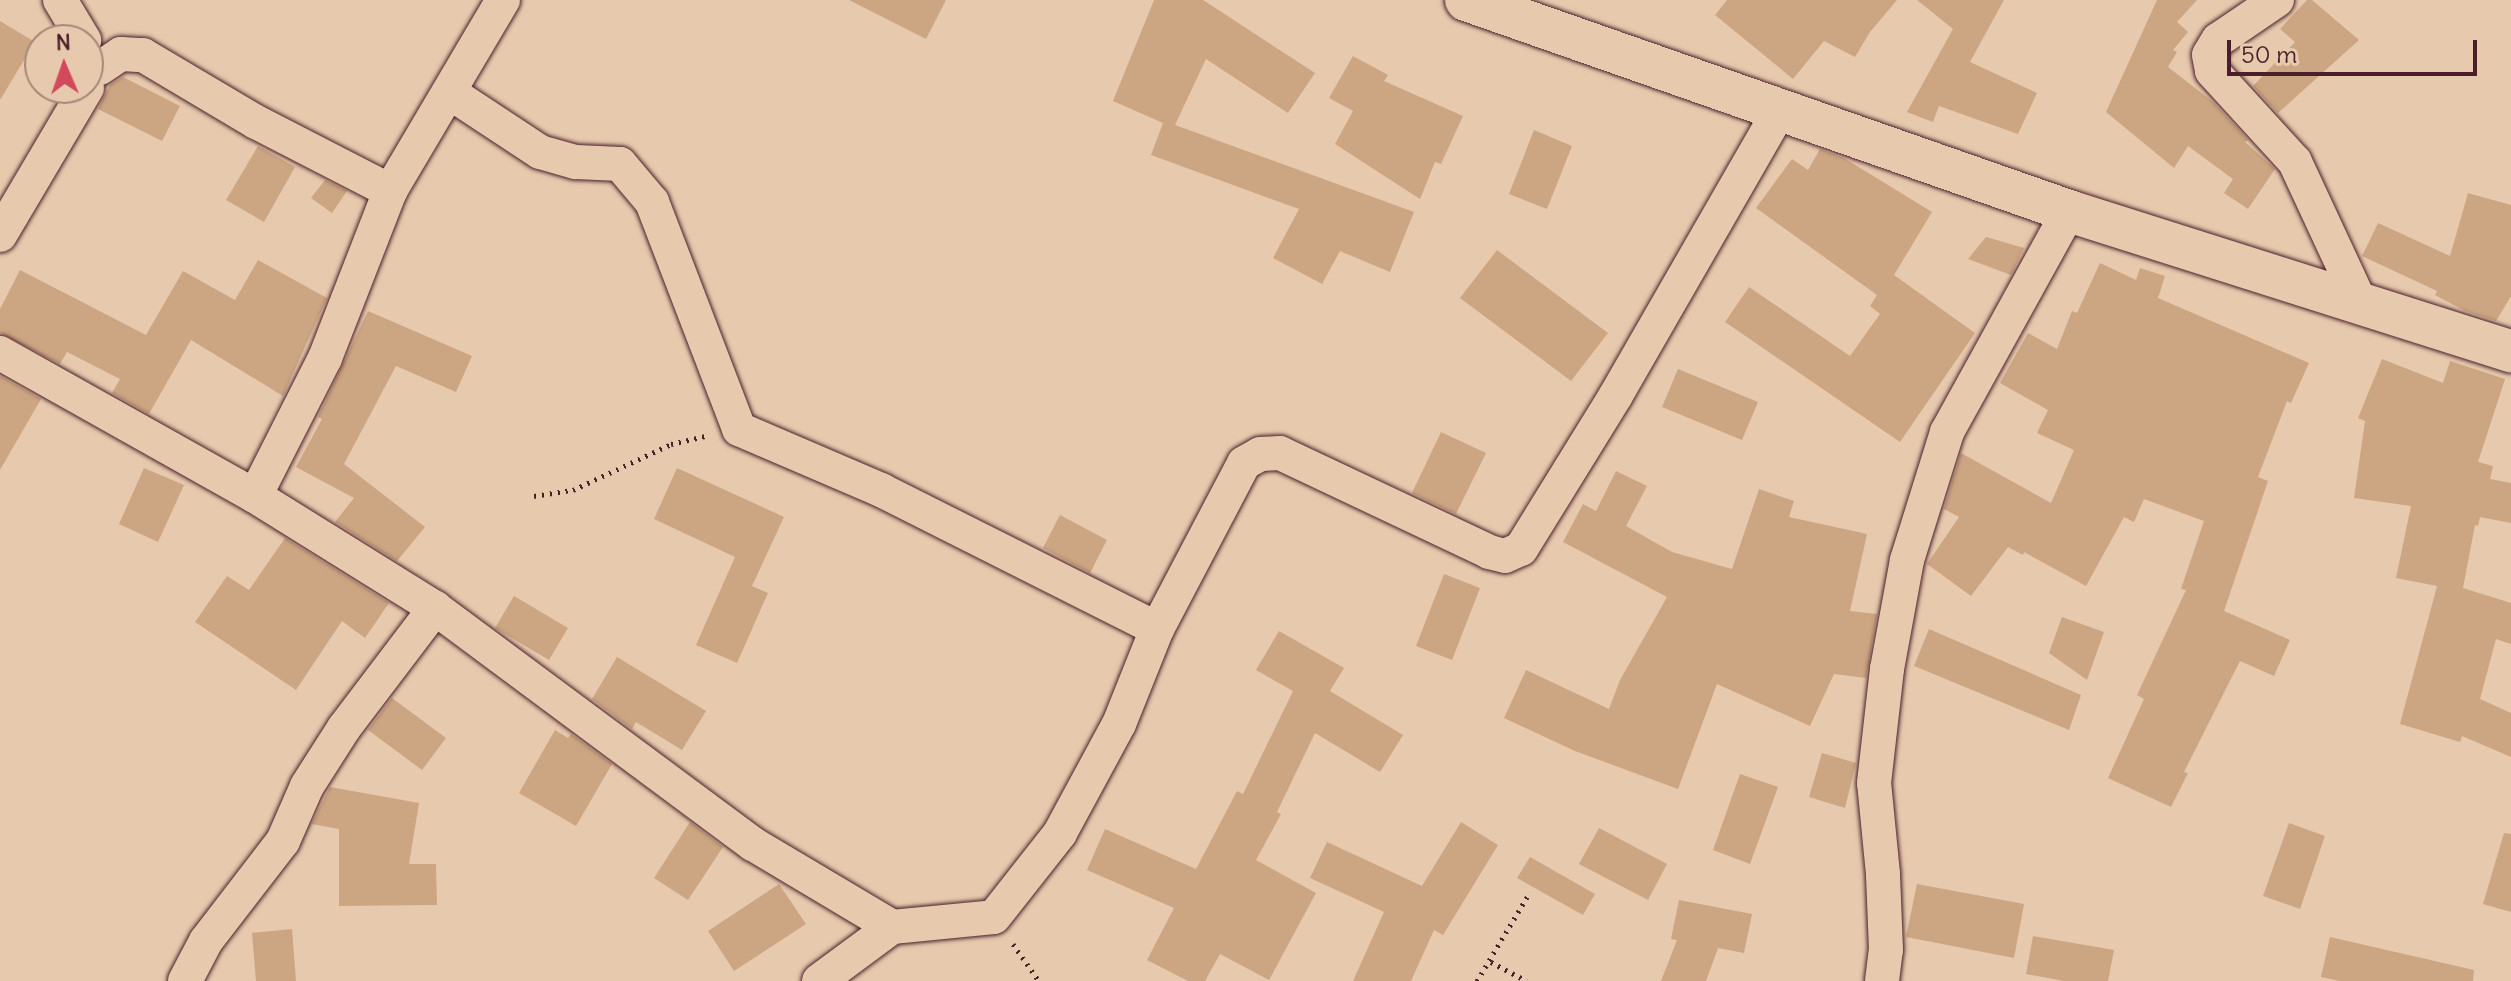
<!DOCTYPE html>
<style>
body{margin:0}
#map{position:relative;width:2511px;height:981px;overflow:hidden;background:#e7caad;font-family:Delius,sans-serif}
div>[style]{position:absolute}
.building>*{inset:0;background:#cca582}
.path>*{height:5px;margin-top:-2.5px;transform-origin:0;background:repeating-linear-gradient(90deg,#4a1f2b 0 2px,transparent 0 8px)}
.roads{filter:drop-shadow(0 0 2px #4a1f2b) drop-shadow(0 0 2px #4a1f2b)}
.minor>*{height:34px;margin:-17px;padding:0 17px;transform-origin:17px;border-radius:17px;background:#e7caad}
.tertiary>*{height:42px;margin:-21px;padding:0 21px;transform-origin:21px;border-radius:21px;background:#e7caad}
span{translate:-50% -50%;white-space:nowrap;text-align:center;line-height:1.15;-webkit-text-stroke:6px #e7caad;paint-order:stroke}
.north{position:absolute;left:24px;top:24px;width:80px;height:80px;box-sizing:border-box;background:#e7caad;border:2px solid #a88679;border-radius:50%;rotate:358deg;font-size:22px;font-weight:700;line-height:32px;text-align:center;color:#4a1f2b}
.north::after{content:'';display:block;margin:auto;width:28px;height:36px;background:#d1495b;clip-path:polygon(50% 0,100% 100%,50% 72%,0 100%)}
.scale{position:absolute;left:2227px;top:40px;width:250px;height:36px;box-sizing:border-box;border:4px solid #4a1f2b;border-top:0;padding-left:10px;font-size:24px;line-height:28px;white-space:nowrap;color:#4a1f2b;-webkit-text-stroke:6px #e7caad;paint-order:stroke}
</style>
<div id="map">
<div class="building">
<div style="clip-path:polygon(849px 0,946px 0,926px 39px)"></div>
<div style="clip-path:polygon(1154px 0,1203px 0,1315px 73px,1288px 113px,1206px 59px,1175px 125px,1414px 212px,1390px 272px,1340px 251px,1322px 284px,1273px 258px,1299px 209px,1151px 155px,1163px 123px,1113px 101px)"></div>
<div style="clip-path:polygon(1727px 0,1897px 0,1870px 32px,1855px 57px,1824px 41px,1793px 79px,1715px 15px)"></div>
<div style="clip-path:polygon(1917px 0,2004px 0,1970px 62px,2037px 93px,2018px 134px,1939px 106px,1933px 122px,1907px 112px,1953px 29px)"></div>
<div style="clip-path:polygon(2157px 0,2197px 0,2177px 22px,2188px 32px,2173px 50px,2177px 52px,2168px 67px,2213px 102px,2248px 140px,2245px 142px,2275px 169px,2248px 209px,2224px 193px,2233px 179px,2188px 146px,2174px 168px,2106px 112px)"></div>
<div style="clip-path:polygon(2307px 0,2312px 0,2359px 40px,2278px 113px,2253px 86px,2295px 42px,2280px 29px)"></div>
<div style="clip-path:polygon(0 21px,35px 42px,0 100px)"></div>
<div style="clip-path:polygon(1353px 56px,1388px 75px,1384px 81px,1463px 116px,1441px 164px,1435px 162px,1420px 199px,1335px 144px,1353px 111px,1329px 98px)"></div>
<div style="clip-path:polygon(123px 77px,180px 106px,162px 141px,98px 109px,110px 85px)"></div>
<div style="clip-path:polygon(1534px 130px,1572px 146px,1547px 209px,1509px 194px)"></div>
<div style="clip-path:polygon(258px 146px,295px 167px,264px 222px,226px 200px)"></div>
<div style="clip-path:polygon(1820px 149px,1844px 158px,1932px 212px,1894px 275px,1975px 333px,1900px 442px,1725px 322px,1749px 287px,1850px 356px,1880px 314px,1870px 306px,1877px 295px,1756px 208px,1792px 159px,1808px 170px)"></div>
<div style="clip-path:polygon(325px 180px,347px 191px,332px 213px,311px 198px)"></div>
<div style="clip-path:polygon(2468px 193px,2511px 205px,2511px 296px,2496px 321px,2465px 311px,2435px 295px,2437px 291px,2362px 256px,2378px 223px,2450px 256px)"></div>
<div style="clip-path:polygon(1986px 237px,2024px 248px,2011px 275px,1968px 259px)"></div>
<div style="clip-path:polygon(1497px 250px,1608px 333px,1571px 381px,1460px 298px)"></div>
<div style="clip-path:polygon(258px 260px,327px 298px,283px 396px,191px 340px,149px 414px,112px 393px,120px 379px,67px 352px,60px 364px,0 333px,0 309px,20px 270px,146px 335px,183px 271px,235px 300px)"></div>
<div style="clip-path:polygon(2100px 263px,2136px 280px,2140px 268px,2165px 276px,2158px 298px,2309px 363px,2291px 403px,2287px 401px,2258px 477px,2268px 481px,2224px 611px,2290px 640px,2274px 676px,2240px 661px,2184px 772px,2188px 773px,2171px 807px,2108px 778px,2144px 699px,2137px 695px,2186px 590px,2181px 589px,2204px 521px,2144px 499px,2134px 522px,2124px 517px,2086px 586px,2024px 552px,2023px 555px,2008px 547px,1971px 596px,1927px 564px,1959px 517px,1944px 509px,1961px 453px,2051px 503px,2074px 450px,2037px 433px,2048px 410px,2000px 383px,2028px 333px,2057px 349px,2072px 311px,2077px 313px)"></div>
<div style="clip-path:polygon(368px 311px,472px 356px,456px 392px,396px 366px,344px 464px,425px 527px,397px 561px,335px 522px,354px 498px,296px 467px,322px 419px,318px 417px)"></div>
<div style="clip-path:polygon(2382px 359px,2443px 383px,2450px 361px,2505px 379px,2478px 462px,2493px 466px,2490px 479px,2511px 483px,2511px 523px,2480px 517px,2478px 526px,2475px 525px,2463px 588px,2511px 603px,2511px 644px,2496px 639px,2480px 699px,2511px 713px,2511px 757px,2462px 736px,2460px 742px,2400px 724px,2437px 586px,2396px 578px,2411px 506px,2354px 498px,2365px 421px,2358px 418px)"></div>
<div style="clip-path:polygon(1678px 369px,1758px 402px,1742px 440px,1662px 407px)"></div>
<div style="clip-path:polygon(0 376px,41px 399px,0 470px)"></div>
<div style="clip-path:polygon(1441px 432px,1486px 453px,1456px 514px,1412px 493px)"></div>
<div style="clip-path:polygon(144px 468px,184px 485px,158px 542px,119px 524px)"></div>
<div style="clip-path:polygon(677px 468px,784px 517px,752px 586px,768px 593px,737px 663px,696px 645px,735px 557px,654px 519px)"></div>
<div style="clip-path:polygon(1616px 471px,1647px 486px,1626px 526px,1672px 552px,1732px 569px,1759px 489px,1794px 501px,1789px 517px,1867px 534px,1850px 611px,1877px 614px,1866px 678px,1834px 674px,1810px 726px,1717px 684px,1678px 789px,1575px 751px,1504px 718px,1526px 670px,1609px 709px,1620px 680px,1667px 597px,1563px 542px,1583px 504px,1596px 511px)"></div>
<div style="clip-path:polygon(1060px 515px,1107px 540px,1090px 573px,1043px 548px)"></div>
<div style="clip-path:polygon(285px 538px,389px 603px,365px 638px,342px 621px,296px 690px,195px 622px,227px 576px,249px 590px)"></div>
<div style="clip-path:polygon(1444px 574px,1480px 588px,1452px 660px,1416px 646px)"></div>
<div style="clip-path:polygon(514px 596px,568px 628px,549px 660px,495px 628px)"></div>
<div style="clip-path:polygon(2062px 617px,2104px 632px,2087px 680px,2049px 653px)"></div>
<div style="clip-path:polygon(1929px 629px,2081px 695px,2069px 730px,1914px 666px)"></div>
<div style="clip-path:polygon(1279px 631px,1344px 668px,1330px 691px,1403px 735px,1380px 772px,1315px 733px,1277px 812px,1281px 814px,1256px 860px,1316px 893px,1269px 980px,1220px 954px,1205px 981px,1188px 981px,1147px 960px,1174px 908px,1087px 870px,1105px 829px,1196px 869px,1237px 791px,1243px 794px,1293px 691px,1256px 670px)"></div>
<div style="clip-path:polygon(617px 657px,706px 711px,682px 750px,636px 722px,632px 729px,592px 699px)"></div>
<div style="clip-path:polygon(392px 698px,446px 738px,422px 770px,368px 730px)"></div>
<div style="clip-path:polygon(555px 730px,568px 738px,571px 734px,612px 764px,576px 826px,519px 793px)"></div>
<div style="clip-path:polygon(1822px 753px,1856px 763px,1845px 808px,1809px 797px)"></div>
<div style="clip-path:polygon(1740px 774px,1778px 787px,1750px 864px,1713px 850px)"></div>
<div style="clip-path:polygon(330px 787px,419px 803px,409px 864px,436px 864px,437px 905px,339px 906px,339px 829px,312px 824px)"></div>
<div style="clip-path:polygon(690px 822px,723px 847px,688px 900px,654px 878px)"></div>
<div style="clip-path:polygon(1461px 822px,1498px 845px,1443px 935px,1434px 930px,1411px 981px,1353px 981px,1384px 912px,1310px 878px,1327px 842px,1422px 886px)"></div>
<div style="clip-path:polygon(2289px 823px,2325px 836px,2300px 909px,2263px 896px)"></div>
<div style="clip-path:polygon(1599px 828px,1667px 864px,1648px 900px,1579px 864px)"></div>
<div style="clip-path:polygon(2504px 833px,2511px 834px,2511px 912px,2483px 904px)"></div>
<div style="clip-path:polygon(1530px 857px,1595px 894px,1583px 915px,1517px 878px)"></div>
<div style="clip-path:polygon(779px 884px,806px 924px,734px 971px,708px 931px)"></div>
<div style="clip-path:polygon(1917px 884px,2024px 904px,2014px 958px,1906px 937px)"></div>
<div style="clip-path:polygon(1679px 900px,1752px 914px,1744px 953px,1718px 948px,1706px 981px,1661px 981px,1677px 940px,1671px 939px)"></div>
<div style="clip-path:polygon(292px 929px,296px 981px,256px 981px,252px 933px)"></div>
<div style="clip-path:polygon(2033px 936px,2114px 950px,2108px 981px,2064px 981px,2026px 974px)"></div>
<div style="clip-path:polygon(2330px 937px,2474px 970px,2473px 981px,2340px 981px,2321px 977px)"></div>
</div>
<div class="path">
<div style="left:534px;top:496px;width:39px;rotate:-9deg"></div>
<div style="left:573px;top:490px;width:108px;rotate:-25.1deg"></div>
<div style="left:671px;top:444px;width:37px;rotate:-13deg"></div>
<div style="left:1013px;top:944px;width:45px;rotate:54.9deg"></div>
<div style="left:1491px;top:962px;width:40px;rotate:28deg"></div>
<div style="left:1477px;top:981px;width:98px;rotate:-59.2deg"></div>
</div>
<div class="roads">
<div class="minor">
<div style="left:60px;top:0;width:47px;rotate:59deg"></div>
<div style="left:2277px;top:0;width:71px;rotate:145.9deg"></div>
<div style="left:2218px;top:40px;width:17px;rotate:121deg"></div>
<div style="left:2209px;top:55px;width:16px;rotate:79deg"></div>
<div style="left:2212px;top:71px;width:123px;rotate:47.6deg"></div>
<div style="left:2295px;top:162px;width:152px;rotate:65.1deg"></div>
<div style="left:100px;top:68px;width:25px;rotate:-34deg"></div>
<div style="left:121px;top:54px;width:22px;rotate:3deg"></div>
<div style="left:143px;top:55px;width:131px;rotate:30.7deg"></div>
<div style="left:256px;top:122px;width:151px;rotate:27.2deg"></div>
<div style="left:449px;top:92px;width:109px;rotate:33.4deg"></div>
<div style="left:540px;top:152px;width:37px;rotate:16deg"></div>
<div style="left:576px;top:162px;width:44px;rotate:2.6deg"></div>
<div style="left:620px;top:164px;width:50px;rotate:49.9deg"></div>
<div style="left:652px;top:202px;width:243px;rotate:69deg"></div>
<div style="left:739px;top:429px;width:155px;rotate:23.2deg"></div>
<div style="left:881px;top:490px;width:309px;rotate:26.7deg"></div>
<div style="left:0;top:235px;width:171px;rotate:-59.4deg"></div>
<div style="left:0;top:353px;width:292px;rotate:29.3deg"></div>
<div style="left:255px;top:496px;width:155px;rotate:-63.1deg"></div>
<div style="left:325px;top:358px;width:179px;rotate:-68.7deg"></div>
<div style="left:390px;top:191px;width:222px;rotate:-59.4deg"></div>
<div style="left:255px;top:496px;width:212px;rotate:31.9deg"></div>
<div style="left:435px;top:608px;width:396px;rotate:36.6deg"></div>
<div style="left:753px;top:844px;width:162px;rotate:30.8deg"></div>
<div style="left:185px;top:981px;width:45px;rotate:-62.3deg"></div>
<div style="left:206px;top:941px;width:126px;rotate:-52.4deg"></div>
<div style="left:283px;top:841px;width:60px;rotate:-66.4deg"></div>
<div style="left:307px;top:786px;width:69px;rotate:-57.5deg"></div>
<div style="left:344px;top:728px;width:151px;rotate:-52.8deg"></div>
<div style="left:819px;top:981px;width:91px;rotate:-36.5deg"></div>
<div style="left:892px;top:927px;width:102px;rotate:-5.6deg"></div>
<div style="left:994px;top:917px;width:107px;rotate:-51.8deg"></div>
<div style="left:1060px;top:833px;width:124px;rotate:-61.6deg"></div>
<div style="left:1119px;top:724px;width:102px;rotate:-68.2deg"></div>
<div style="left:1157px;top:629px;width:187px;rotate:-62.3deg"></div>
<div style="left:1244px;top:463px;width:18px;rotate:-29deg"></div>
<div style="left:1260px;top:454px;width:20px;rotate:-3deg"></div>
<div style="left:1280px;top:453px;width:231px;rotate:25.3deg"></div>
<div style="left:1489px;top:552px;width:16px;rotate:14deg"></div>
<div style="left:1505px;top:556px;width:17px;rotate:-24deg"></div>
<div style="left:1521px;top:549px;width:181px;rotate:-58.3deg"></div>
<div style="left:1616px;top:395px;width:331px;rotate:-60.1deg"></div>
<div style="left:1882px;top:981px;width:31px;rotate:-83deg"></div>
<div style="left:1886px;top:950px;width:76px;rotate:-92.3deg"></div>
<div style="left:1883px;top:874px;width:91px;rotate:-95.6deg"></div>
<div style="left:1874px;top:783px;width:115px;rotate:-83.5deg"></div>
<div style="left:1887px;top:669px;width:111px;rotate:-79.6deg"></div>
<div style="left:1907px;top:560px;width:134px;rotate:-72.6deg"></div>
<div style="left:1947px;top:432px;width:252px;rotate:-61.1deg"></div>
</div>
<div class="tertiary">
<div style="left:1466px;top:0;width:639px;rotate:19.29deg"></div>
<div style="left:2069px;top:211px;width:464px;rotate:17.6deg"></div>
</div>
</div>
<div class="north">N</div>
<div class="scale">50 m</div>
</div>
